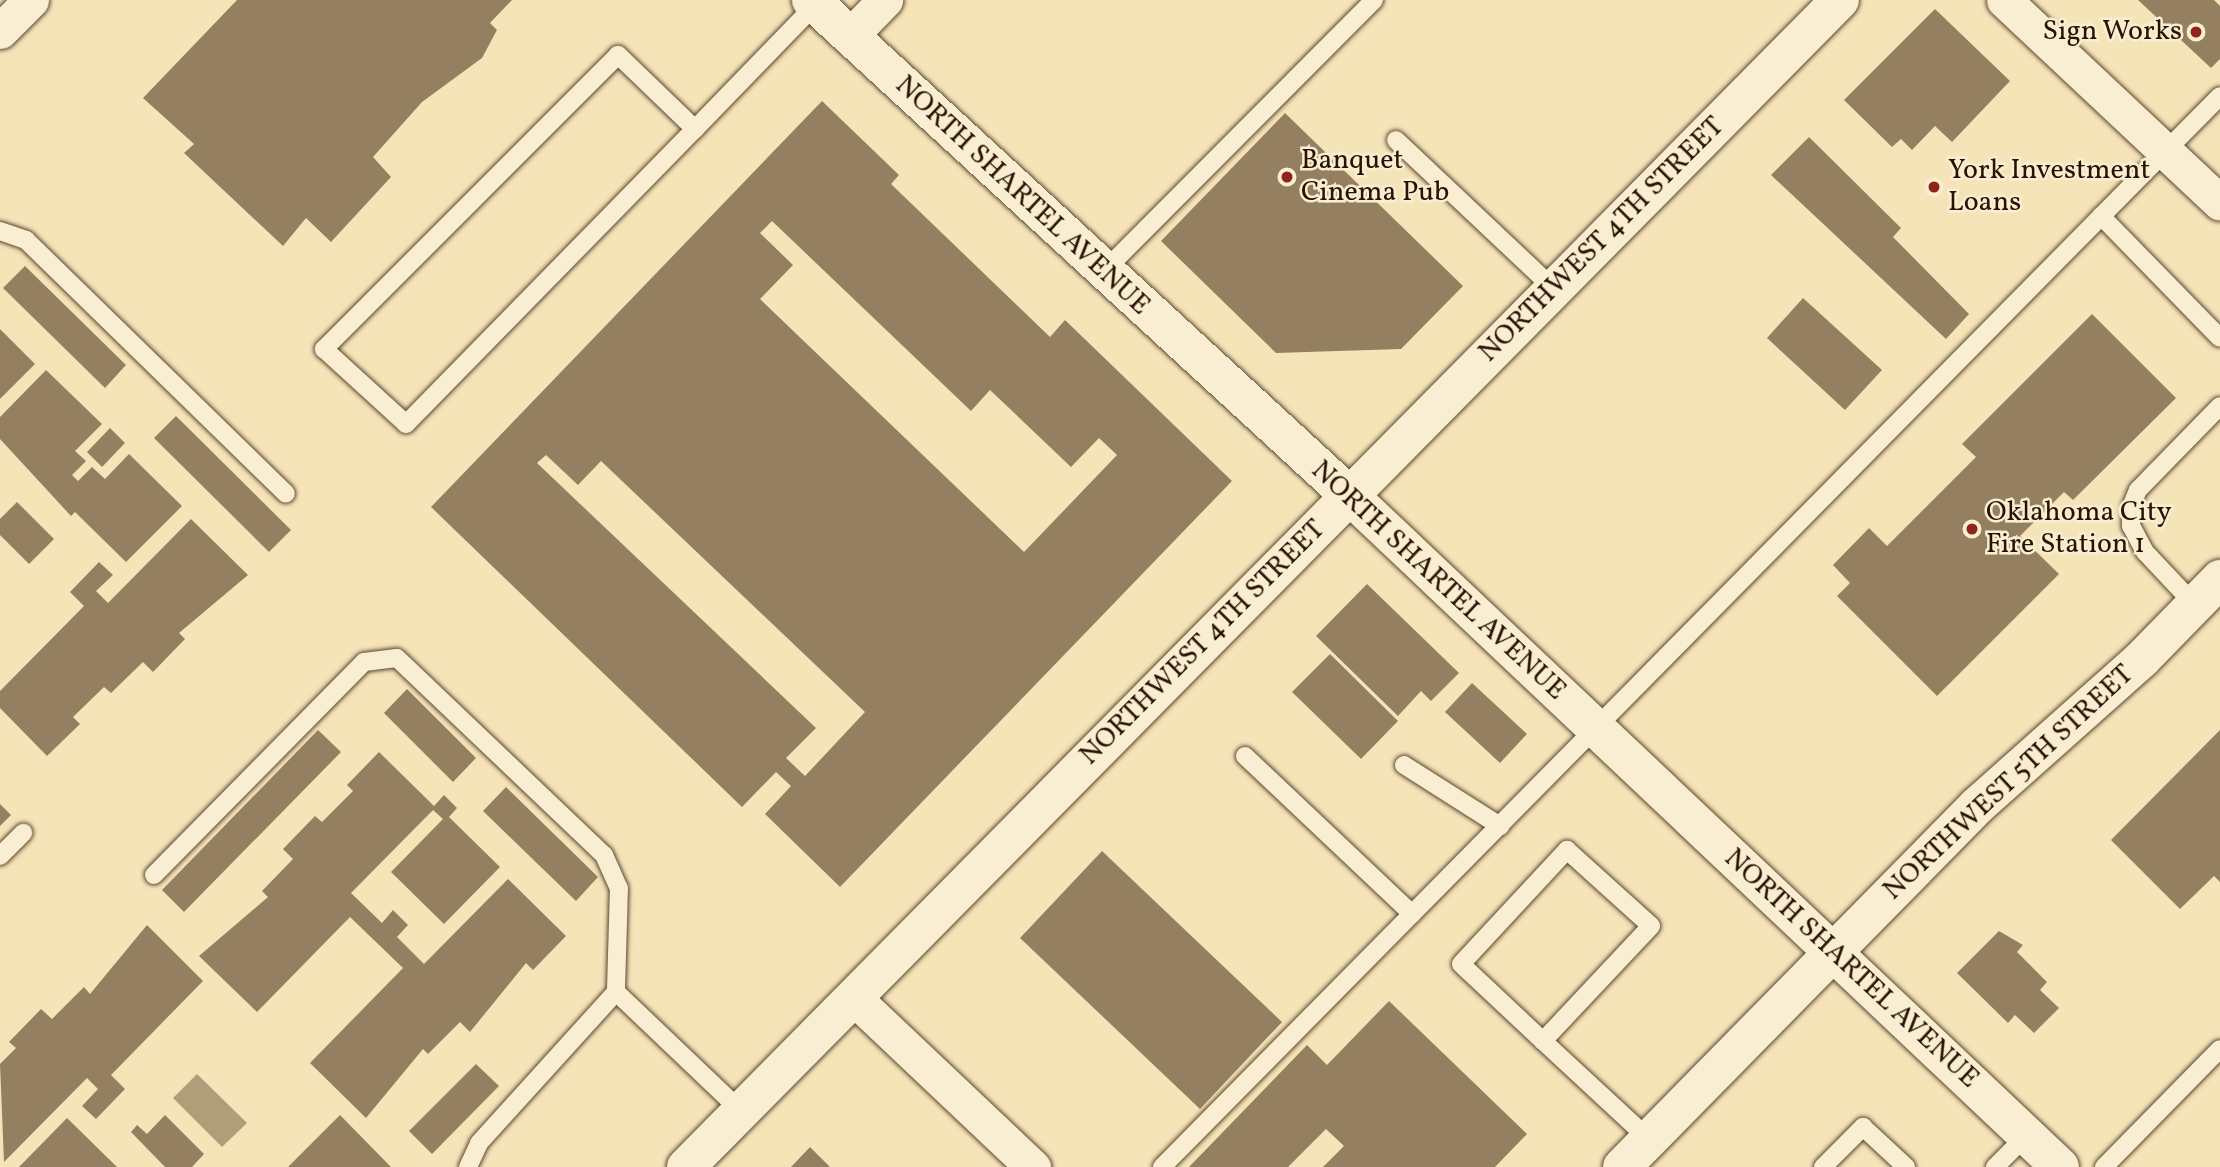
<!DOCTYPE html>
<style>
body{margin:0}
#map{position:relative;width:2220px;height:1167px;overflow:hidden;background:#f6e4b9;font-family:Vollkorn,serif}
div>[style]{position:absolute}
.water>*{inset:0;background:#b09d7a}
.building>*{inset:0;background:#948060}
.roads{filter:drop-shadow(0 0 2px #5c472e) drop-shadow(0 0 2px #5c472e)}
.lane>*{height:18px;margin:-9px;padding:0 9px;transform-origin:9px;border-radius:9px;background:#f9edd2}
.street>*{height:35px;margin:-17.5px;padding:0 17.5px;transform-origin:17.5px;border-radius:17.5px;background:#f9edd2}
.secondary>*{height:38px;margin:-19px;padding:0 19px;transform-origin:19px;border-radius:19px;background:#f9edd2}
.dots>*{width:19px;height:19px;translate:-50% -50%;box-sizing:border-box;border:4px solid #f9edd2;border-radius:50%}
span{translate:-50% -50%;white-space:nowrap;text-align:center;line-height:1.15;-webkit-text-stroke:5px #f9edd2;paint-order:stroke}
.poi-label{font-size:28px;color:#291300}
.right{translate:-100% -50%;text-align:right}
.left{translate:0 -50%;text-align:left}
.street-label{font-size:28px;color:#291300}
</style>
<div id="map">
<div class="water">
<div style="clip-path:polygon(197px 1074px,247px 1123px,222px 1147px,173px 1098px)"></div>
</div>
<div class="building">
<div style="clip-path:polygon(237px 0,512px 0,490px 23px,497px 30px,482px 58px,422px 102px,373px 157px,391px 177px,331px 242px,306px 218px,283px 246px,184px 153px,194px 144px,143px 98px)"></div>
<div style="clip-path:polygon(2138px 0,2214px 0,2220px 6px,2220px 59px,2211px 68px)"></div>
<div style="clip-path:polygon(1935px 9px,2010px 81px,1952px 142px,1935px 126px,1912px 150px,1901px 139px,1892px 147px,1844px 100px)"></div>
<div style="clip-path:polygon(evenodd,822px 101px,899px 175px,891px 184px,1050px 337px,1065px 320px,1232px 481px,840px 887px,765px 814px,791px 786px,776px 772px,742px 807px,431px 507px,822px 101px,772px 221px,971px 411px,990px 390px,1071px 467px,1099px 438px,1117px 455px,1024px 552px,760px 299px,793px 265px,760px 233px,772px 221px,822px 101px,546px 455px,578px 485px,601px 461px,865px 712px,805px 776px,786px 758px,816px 728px,537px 463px,546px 455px)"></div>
<div style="clip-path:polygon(1285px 113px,1463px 286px,1401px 349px,1276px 353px,1161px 241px)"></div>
<div style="clip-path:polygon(1809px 137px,1901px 228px,1893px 237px,1969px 314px,1946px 339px,1771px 175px)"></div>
<div style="clip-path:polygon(25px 266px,126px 365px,105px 388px,3px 288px)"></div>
<div style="clip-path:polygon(1803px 298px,1882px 370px,1845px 410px,1767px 338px)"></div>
<div style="clip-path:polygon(2092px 314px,2176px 398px,2073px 500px,2064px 492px,2020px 536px,2059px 574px,1937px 696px,1837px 596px,1850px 583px,1833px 565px,1869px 528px,1887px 546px,1976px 457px,1962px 444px)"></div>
<div style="clip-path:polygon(0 329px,35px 364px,0 399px)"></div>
<div style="clip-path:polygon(46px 370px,102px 424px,75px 451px,86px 461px,72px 475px,78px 481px,92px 467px,105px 479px,129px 454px,182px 506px,126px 562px,75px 512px,71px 516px,0 439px,0 417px)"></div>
<div style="clip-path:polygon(176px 416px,291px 530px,269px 552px,154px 438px)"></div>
<div style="clip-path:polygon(110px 428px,125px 443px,102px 467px,87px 452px)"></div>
<div style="clip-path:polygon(17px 502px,54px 539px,29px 564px,0 535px,0 519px)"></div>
<div style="clip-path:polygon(191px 519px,248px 575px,179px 633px,185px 639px,153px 672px,143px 662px,111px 693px,104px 687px,73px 717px,80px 724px,47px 756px,0 708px,0 691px,84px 606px,70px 592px,99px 562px,113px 575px,96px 591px,108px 603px)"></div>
<div style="clip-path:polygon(1367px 584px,1459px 673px,1431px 701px,1421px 691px,1398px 716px,1316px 636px)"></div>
<div style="clip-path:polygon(1330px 654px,1398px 721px,1361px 759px,1292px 692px)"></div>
<div style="clip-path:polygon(1472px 683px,1527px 734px,1500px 763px,1445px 712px)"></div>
<div style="clip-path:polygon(407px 689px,476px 758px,453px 782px,384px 713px)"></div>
<div style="clip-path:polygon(318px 730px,341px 752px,184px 912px,162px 890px)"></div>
<div style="clip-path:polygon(2220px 730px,2220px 882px,2214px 876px,2180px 909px,2111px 840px)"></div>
<div style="clip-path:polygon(379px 752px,434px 806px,444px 795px,457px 808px,449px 817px,500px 867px,444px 924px,391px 872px,443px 819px,433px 810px,351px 893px,382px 923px,393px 910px,408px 925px,397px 937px,424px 964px,508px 879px,566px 936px,533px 970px,526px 963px,470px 1032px,460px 1022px,428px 1054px,423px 1049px,366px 1118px,310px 1063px,403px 968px,350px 917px,257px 1012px,199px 956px,268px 897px,262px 891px,293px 859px,283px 849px,315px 816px,322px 822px,353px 791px,347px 785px)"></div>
<div style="clip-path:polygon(506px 787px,598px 877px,576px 901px,483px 811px)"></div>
<div style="clip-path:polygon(0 804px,11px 815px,0 826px)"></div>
<div style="clip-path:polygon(1102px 851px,1282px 1022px,1200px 1109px,1020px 938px)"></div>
<div style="clip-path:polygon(147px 925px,203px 981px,111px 1075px,125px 1089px,96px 1119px,82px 1106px,98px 1089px,87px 1078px,4px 1162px,0 1064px,16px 1048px,9px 1042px,41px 1009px,52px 1019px,84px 987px,90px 994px)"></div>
<div style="clip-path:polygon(1999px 931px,2023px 945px,2017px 952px,2047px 982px,2040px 990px,2059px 1008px,2034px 1033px,2015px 1015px,2008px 1023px,1957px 973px)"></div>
<div style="clip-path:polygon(1389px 1001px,1527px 1134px,1495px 1167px,1323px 1167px,1344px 1146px,1326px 1129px,1288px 1167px,1189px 1167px,1307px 1045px,1327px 1065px)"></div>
<div style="clip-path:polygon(476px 1064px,499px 1086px,432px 1154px,409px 1131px)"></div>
<div style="clip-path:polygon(165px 1115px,204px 1154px,192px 1167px,165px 1167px,131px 1132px,137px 1125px,147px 1134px)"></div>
<div style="clip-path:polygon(340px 1115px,391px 1167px,288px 1167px)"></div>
<div style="clip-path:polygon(67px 1118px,117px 1167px,19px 1167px)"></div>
<div style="clip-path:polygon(810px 1147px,830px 1167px,791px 1167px)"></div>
</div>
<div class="roads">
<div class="lane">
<div style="left:695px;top:129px;width:107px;rotate:-136.1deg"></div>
<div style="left:618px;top:55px;width:416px;rotate:135deg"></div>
<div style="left:324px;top:349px;width:111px;rotate:42.4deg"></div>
<div style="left:406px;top:424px;width:413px;rotate:-45.6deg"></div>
<div style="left:695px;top:129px;width:174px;rotate:-45.9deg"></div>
<div style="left:1396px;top:140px;width:217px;rotate:43.3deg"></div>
<div style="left:2101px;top:216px;width:170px;rotate:45.7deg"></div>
<div style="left:0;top:231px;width:28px;rotate:19deg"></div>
<div style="left:26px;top:240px;width:363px;rotate:44.3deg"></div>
<div style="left:1103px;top:272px;width:384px;rotate:-45.1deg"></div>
<div style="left:2195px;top:605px;width:73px;rotate:-133.3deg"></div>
<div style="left:2145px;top:552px;width:30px;rotate:-118deg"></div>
<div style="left:2131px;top:526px;width:19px;rotate:-90deg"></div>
<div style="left:2131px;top:507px;width:18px;rotate:-68deg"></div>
<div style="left:2138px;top:490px;width:117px;rotate:-45.7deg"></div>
<div style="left:1245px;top:756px;width:230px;rotate:43.4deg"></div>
<div style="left:1404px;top:765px;width:114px;rotate:32.4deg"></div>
<div style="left:0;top:856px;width:33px;rotate:-45deg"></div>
<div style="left:154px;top:875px;width:299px;rotate:-45.4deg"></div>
<div style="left:364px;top:662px;width:33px;rotate:-7deg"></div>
<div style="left:397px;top:658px;width:286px;rotate:43.6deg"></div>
<div style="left:604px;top:855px;width:36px;rotate:66deg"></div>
<div style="left:619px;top:888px;width:104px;rotate:91.7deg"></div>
<div style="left:616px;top:992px;width:173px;rotate:43.6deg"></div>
<div style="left:1543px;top:1041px;width:112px;rotate:-136.8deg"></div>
<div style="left:1461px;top:964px;width:156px;rotate:-47.1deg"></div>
<div style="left:1567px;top:850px;width:113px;rotate:42.1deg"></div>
<div style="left:1651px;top:926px;width:158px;rotate:133.2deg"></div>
<div style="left:1543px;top:1041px;width:144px;rotate:42.8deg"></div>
<div style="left:468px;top:1167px;width:26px;rotate:-65deg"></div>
<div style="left:479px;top:1143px;width:204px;rotate:-47.8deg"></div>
<div style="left:1162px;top:1167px;width:1505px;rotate:-45.35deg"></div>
<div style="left:1823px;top:1167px;width:57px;rotate:-45deg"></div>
<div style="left:1863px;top:1127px;width:59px;rotate:42.9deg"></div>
<div style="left:1995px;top:1167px;width:45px;rotate:-45deg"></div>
<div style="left:2104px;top:1167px;width:165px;rotate:-45.5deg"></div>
</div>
<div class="street">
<div style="left:2004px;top:0;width:296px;rotate:43.2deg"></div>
<div style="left:0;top:31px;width:44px;rotate:-45deg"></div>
<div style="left:849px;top:37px;width:52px;rotate:-45.8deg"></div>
<div style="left:853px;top:997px;width:248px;rotate:43.4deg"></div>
</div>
<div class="secondary">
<div style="left:811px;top:0;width:731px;rotate:42.62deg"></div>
<div style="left:1349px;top:495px;width:978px;rotate:43.38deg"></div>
<div style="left:686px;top:1167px;width:1641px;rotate:-45.32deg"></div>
<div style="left:1622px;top:1167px;width:506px;rotate:-45.48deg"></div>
<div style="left:1977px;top:806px;width:221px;rotate:-41.7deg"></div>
<div style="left:2142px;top:659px;width:112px;rotate:-45.7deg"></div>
</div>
</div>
<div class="dots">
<div style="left:2196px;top:32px;background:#8f2418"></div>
<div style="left:1287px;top:177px;background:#8f2418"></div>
<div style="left:1934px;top:187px;background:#8f2418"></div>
<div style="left:1972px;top:529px;background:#8f2418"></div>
</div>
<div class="poi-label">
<span class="right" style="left:2182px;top:32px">Sign Works</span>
<span class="left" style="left:1301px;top:177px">Banquet<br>Cinema Pub</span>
<span class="left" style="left:1948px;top:187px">York Investment<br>Loans</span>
<span class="left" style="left:1986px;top:529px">Oklahoma City<br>Fire Station 1</span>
</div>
<div class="street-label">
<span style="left:1022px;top:196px;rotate:43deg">NORTH SHARTEL AVENUE</span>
<span style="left:1602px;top:240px;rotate:-45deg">NORTHWEST 4TH STREET</span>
<span style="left:1438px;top:581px;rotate:43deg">NORTH SHARTEL AVENUE</span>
<span style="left:1203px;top:643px;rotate:-45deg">NORTHWEST 4TH STREET</span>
<span style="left:2009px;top:783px;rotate:-43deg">NORTHWEST 5TH STREET</span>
<span style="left:1851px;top:969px;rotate:43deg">NORTH SHARTEL AVENUE</span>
</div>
</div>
